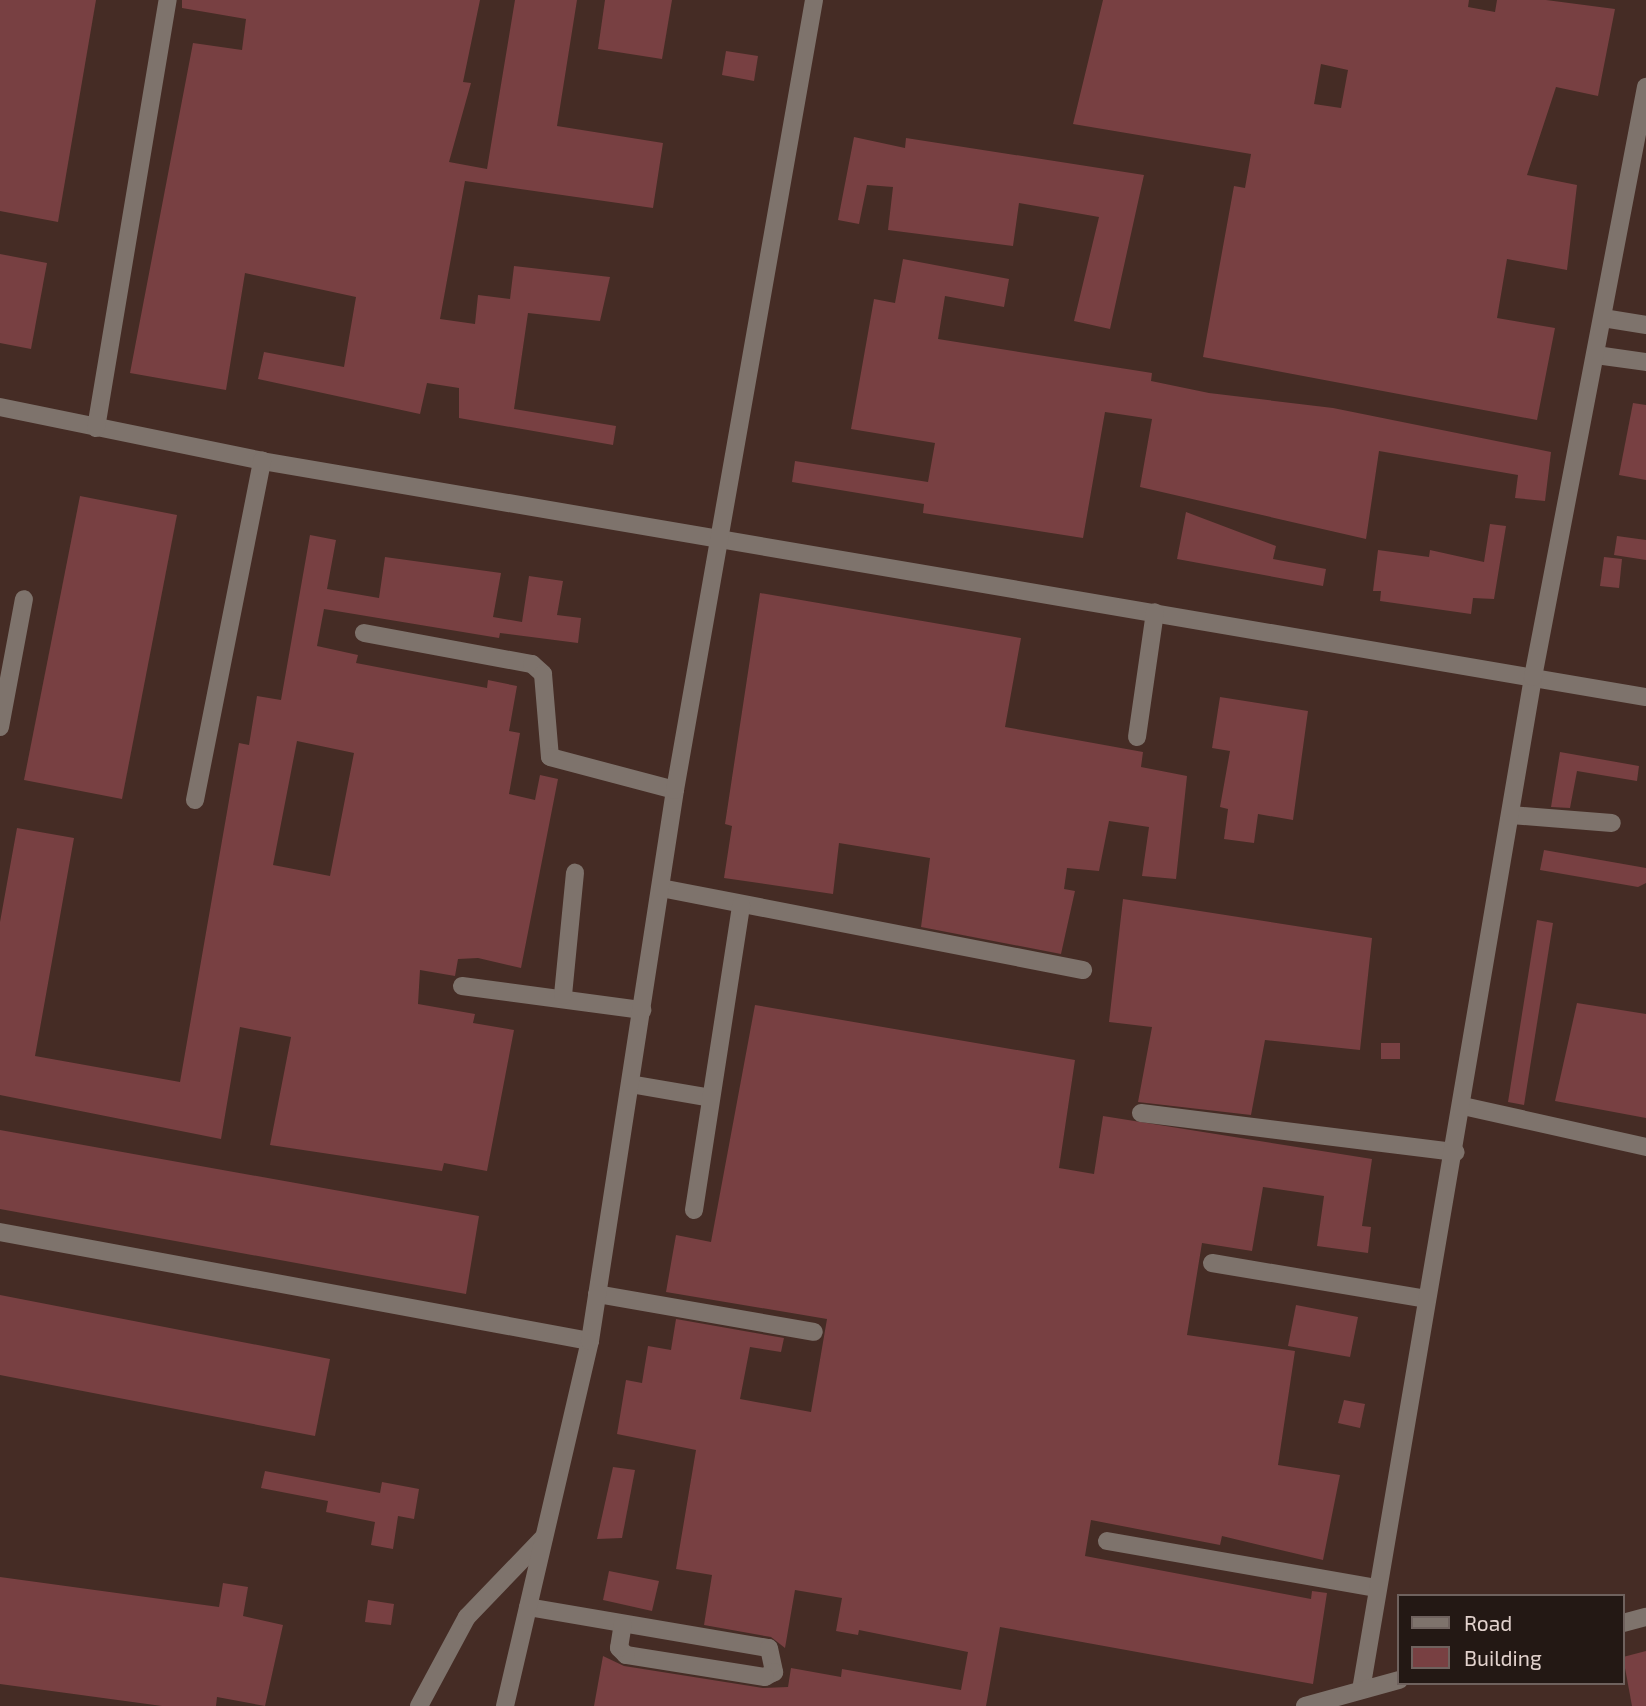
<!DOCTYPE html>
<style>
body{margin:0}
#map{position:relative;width:1646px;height:1706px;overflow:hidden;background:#452c25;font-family:"Exo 2",sans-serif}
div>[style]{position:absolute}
.building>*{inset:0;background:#784042}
.minor>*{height:18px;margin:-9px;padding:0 9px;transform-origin:9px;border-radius:9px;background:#7e736c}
span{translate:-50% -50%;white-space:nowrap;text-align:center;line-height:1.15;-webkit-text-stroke:5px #231814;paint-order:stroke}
.legend{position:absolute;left:1397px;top:1594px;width:228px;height:91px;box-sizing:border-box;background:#231814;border:2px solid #6f625e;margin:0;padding:9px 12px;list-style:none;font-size:21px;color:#e2d2cd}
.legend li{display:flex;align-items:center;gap:14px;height:35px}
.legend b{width:35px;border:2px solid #6f625e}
</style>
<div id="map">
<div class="building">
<div style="clip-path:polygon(0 0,96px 0,58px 222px,0 211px)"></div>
<div style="clip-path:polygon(182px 0,480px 0,463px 82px,471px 83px,449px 162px,487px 169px,515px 0,577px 0,557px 126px,663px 143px,653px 208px,465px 181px,440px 319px,475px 324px,478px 295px,510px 299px,514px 266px,610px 277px,600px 321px,528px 313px,514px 409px,616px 426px,613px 445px,459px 418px,459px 388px,427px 383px,420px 414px,258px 379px,264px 352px,344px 367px,356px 297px,245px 273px,226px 390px,130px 373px,193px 43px,242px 50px,246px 19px,182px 8px)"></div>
<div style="clip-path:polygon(605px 0,672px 0,662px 59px,598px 49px)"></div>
<div style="clip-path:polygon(evenodd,1103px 0,1469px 0,1468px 7px,1495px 12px,1497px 0,1546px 0,1615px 9px,1598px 96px,1556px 87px,1527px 175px,1577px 185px,1567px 270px,1507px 259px,1497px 318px,1555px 328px,1537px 420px,1203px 357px,1234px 186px,1245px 188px,1251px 154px,1073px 124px,1103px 0,1321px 64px,1348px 70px,1341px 108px,1314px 104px,1321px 64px)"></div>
<div style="clip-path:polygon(726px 51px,758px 56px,754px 81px,722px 75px)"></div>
<div style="clip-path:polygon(854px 137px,905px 148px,906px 138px,1144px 175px,1110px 329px,1074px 321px,1099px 217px,1019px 203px,1013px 246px,888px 230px,893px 187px,867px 185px,859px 224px,838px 220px)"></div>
<div style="clip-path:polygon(0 254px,47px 263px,31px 349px,0 343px)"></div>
<div style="clip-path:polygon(903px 259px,1009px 279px,1004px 307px,945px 296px,938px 339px,1152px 373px,1151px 381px,1209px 393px,1333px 408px,1551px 452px,1545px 501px,1515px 498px,1518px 475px,1379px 451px,1366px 539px,1140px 487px,1152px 419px,1105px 412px,1083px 538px,923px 513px,924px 504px,792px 482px,795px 461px,928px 482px,935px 443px,851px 429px,874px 299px,895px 303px)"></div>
<div style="clip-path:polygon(1633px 403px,1646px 405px,1646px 480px,1619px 475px)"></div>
<div style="clip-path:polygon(80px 496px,177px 515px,122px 799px,24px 780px)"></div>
<div style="clip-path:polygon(1186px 512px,1276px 546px,1273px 559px,1326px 569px,1323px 586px,1177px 559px)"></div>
<div style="clip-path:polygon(1490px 524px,1506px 526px,1494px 599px,1473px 598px,1471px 614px,1380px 601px,1381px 591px,1373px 591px,1378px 550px,1429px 557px,1430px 550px,1484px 562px)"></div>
<div style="clip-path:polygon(evenodd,310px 535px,336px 540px,327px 589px,379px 598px,385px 557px,501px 573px,493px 617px,522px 622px,529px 576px,563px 581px,557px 615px,581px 618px,578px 643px,500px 633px,499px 638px,324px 609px,317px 646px,358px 655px,356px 663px,487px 688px,488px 680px,517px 686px,509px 731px,520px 733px,509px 794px,535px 800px,540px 775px,558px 779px,521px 968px,478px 958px,458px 959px,455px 976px,420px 970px,418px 1004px,475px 1014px,473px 1023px,514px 1030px,487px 1171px,444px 1163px,442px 1171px,270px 1145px,291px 1037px,240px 1027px,221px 1139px,0 1095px,0 922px,17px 828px,74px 838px,35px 1056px,180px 1082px,239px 743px,249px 745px,257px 696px,281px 700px,310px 535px,297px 741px,354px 753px,330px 876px,273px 865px,297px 741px)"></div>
<div style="clip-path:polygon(1617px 536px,1646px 540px,1646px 560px,1614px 555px)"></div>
<div style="clip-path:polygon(1604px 557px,1622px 559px,1619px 588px,1600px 586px)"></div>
<div style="clip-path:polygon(760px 593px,1021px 638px,1005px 727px,1143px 752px,1141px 767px,1187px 776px,1176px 879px,1142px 876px,1149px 827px,1109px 821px,1099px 871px,1067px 868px,1064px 889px,1075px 891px,1061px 954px,921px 927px,930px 858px,839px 843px,833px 894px,724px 878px,732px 826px,725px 824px)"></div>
<div style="clip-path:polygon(1220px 697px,1308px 711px,1293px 820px,1258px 814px,1254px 843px,1224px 839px,1228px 809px,1220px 807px,1230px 751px,1212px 748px)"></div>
<div style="clip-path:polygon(1560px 752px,1639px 766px,1637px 781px,1577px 771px,1570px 808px,1551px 807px)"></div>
<div style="clip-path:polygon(1544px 850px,1646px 868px,1646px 883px,1638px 887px,1540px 870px)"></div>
<div style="clip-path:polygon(1123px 899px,1372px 938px,1360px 1050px,1265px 1040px,1251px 1115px,1138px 1102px,1152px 1027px,1109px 1022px)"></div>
<div style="clip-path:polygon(1537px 920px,1553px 923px,1524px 1105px,1508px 1102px)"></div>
<div style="clip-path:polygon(1577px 1003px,1646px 1014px,1646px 1118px,1555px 1101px)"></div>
<div style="clip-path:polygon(755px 1005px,1075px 1060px,1059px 1168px,1094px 1174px,1103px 1116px,1372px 1159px,1362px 1226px,1371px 1227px,1368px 1253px,1317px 1246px,1324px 1196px,1263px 1187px,1252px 1251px,1202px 1243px,1187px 1335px,1295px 1351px,1278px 1465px,1340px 1475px,1323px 1560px,1222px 1536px,1220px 1545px,1091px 1520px,1085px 1556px,1311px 1599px,1312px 1591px,1327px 1593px,1313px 1684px,1000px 1627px,986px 1706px,594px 1706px,603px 1656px,624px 1666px,763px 1688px,788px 1687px,791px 1668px,841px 1677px,842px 1669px,961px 1690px,968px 1652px,859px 1630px,858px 1635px,836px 1631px,842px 1598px,795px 1590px,785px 1648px,771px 1637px,704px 1625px,712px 1575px,676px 1569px,696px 1450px,617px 1434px,626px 1380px,642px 1383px,648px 1346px,671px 1350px,676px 1319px,784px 1338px,781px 1352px,750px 1347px,740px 1399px,811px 1412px,827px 1319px,666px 1292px,676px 1235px,711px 1242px)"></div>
<div style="clip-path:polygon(1381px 1043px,1400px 1043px,1400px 1059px,1381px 1059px)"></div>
<div style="clip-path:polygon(0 1130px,479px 1216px,466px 1294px,0 1209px)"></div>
<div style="clip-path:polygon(0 1295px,330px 1359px,315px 1436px,0 1375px)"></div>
<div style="clip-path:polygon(1296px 1305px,1358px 1317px,1350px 1357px,1288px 1346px)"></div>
<div style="clip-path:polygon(1344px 1400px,1365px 1404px,1360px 1428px,1338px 1423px)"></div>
<div style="clip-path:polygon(613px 1467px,635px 1470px,622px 1538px,597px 1539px)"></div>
<div style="clip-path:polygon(265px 1471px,380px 1493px,382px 1482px,419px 1489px,414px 1519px,398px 1516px,393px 1549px,371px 1545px,375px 1522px,326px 1512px,328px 1501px,261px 1488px)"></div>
<div style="clip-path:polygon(609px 1571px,659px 1581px,652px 1611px,603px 1600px)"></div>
<div style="clip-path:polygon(0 1577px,219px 1607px,223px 1583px,248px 1587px,243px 1616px,283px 1625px,265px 1706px,217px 1697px,216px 1706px,162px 1706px,0 1684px)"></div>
<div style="clip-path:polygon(368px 1600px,394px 1604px,391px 1625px,365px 1622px)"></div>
<div style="clip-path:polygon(1646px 1651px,1646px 1706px,1632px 1706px,1623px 1657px)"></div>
</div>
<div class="minor">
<div style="left:1603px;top:318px;width:44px;rotate:9.2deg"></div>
<div style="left:1596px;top:355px;width:50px;rotate:8deg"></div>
<div style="left:0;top:407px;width:268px;rotate:11.6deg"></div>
<div style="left:262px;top:461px;width:1404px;rotate:9.68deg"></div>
<div style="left:96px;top:428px;width:434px;rotate:-80.5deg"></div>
<div style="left:364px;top:633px;width:171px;rotate:10.5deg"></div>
<div style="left:532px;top:664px;width:15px;rotate:42deg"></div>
<div style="left:543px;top:674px;width:83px;rotate:85.2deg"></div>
<div style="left:550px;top:757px;width:129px;rotate:14.8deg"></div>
<div style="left:0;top:727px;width:130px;rotate:-79.4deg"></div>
<div style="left:1137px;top:737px;width:126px;rotate:-81.8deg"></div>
<div style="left:195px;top:800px;width:346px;rotate:-78.8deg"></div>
<div style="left:1511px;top:815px;width:101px;rotate:4.5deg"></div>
<div style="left:661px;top:888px;width:430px;rotate:11deg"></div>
<div style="left:462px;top:986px;width:182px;rotate:7.6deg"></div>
<div style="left:563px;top:995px;width:123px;rotate:-84.4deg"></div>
<div style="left:630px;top:1084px;width:82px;rotate:9.8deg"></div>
<div style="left:1463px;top:1106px;width:188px;rotate:12.6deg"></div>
<div style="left:1141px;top:1113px;width:317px;rotate:7.1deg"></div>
<div style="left:694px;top:1210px;width:308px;rotate:-81.2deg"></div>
<div style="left:0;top:1232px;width:600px;rotate:10.47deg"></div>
<div style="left:1212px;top:1263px;width:217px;rotate:9.5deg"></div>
<div style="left:597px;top:1294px;width:220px;rotate:9.9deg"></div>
<div style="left:1107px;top:1541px;width:274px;rotate:9.9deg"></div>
<div style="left:528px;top:1607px;width:244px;rotate:9.7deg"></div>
<div style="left:769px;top:1648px;width:25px;rotate:78deg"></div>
<div style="left:774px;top:1672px;width:10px;rotate:151deg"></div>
<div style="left:765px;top:1677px;width:141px;rotate:-171deg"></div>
<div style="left:626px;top:1655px;width:10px;rotate:-135deg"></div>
<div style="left:619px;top:1648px;width:24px;rotate:-81deg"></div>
<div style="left:1623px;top:1623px;width:24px;rotate:-15deg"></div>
<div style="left:1361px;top:1690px;width:1027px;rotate:-80.36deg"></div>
<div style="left:1533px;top:677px;width:601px;rotate:-79.16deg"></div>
<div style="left:419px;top:1706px;width:101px;rotate:-61.7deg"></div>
<div style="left:467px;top:1617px;width:111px;rotate:-46.1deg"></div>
<div style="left:505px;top:1706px;width:375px;rotate:-76.9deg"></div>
<div style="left:590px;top:1341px;width:558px;rotate:-81.23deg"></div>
<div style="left:675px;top:790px;width:802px;rotate:-80.02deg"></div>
<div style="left:1305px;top:1706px;width:98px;rotate:-15.5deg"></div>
</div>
<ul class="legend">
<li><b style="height:9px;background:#7e736c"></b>Road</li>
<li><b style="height:19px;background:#784042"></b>Building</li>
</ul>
</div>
